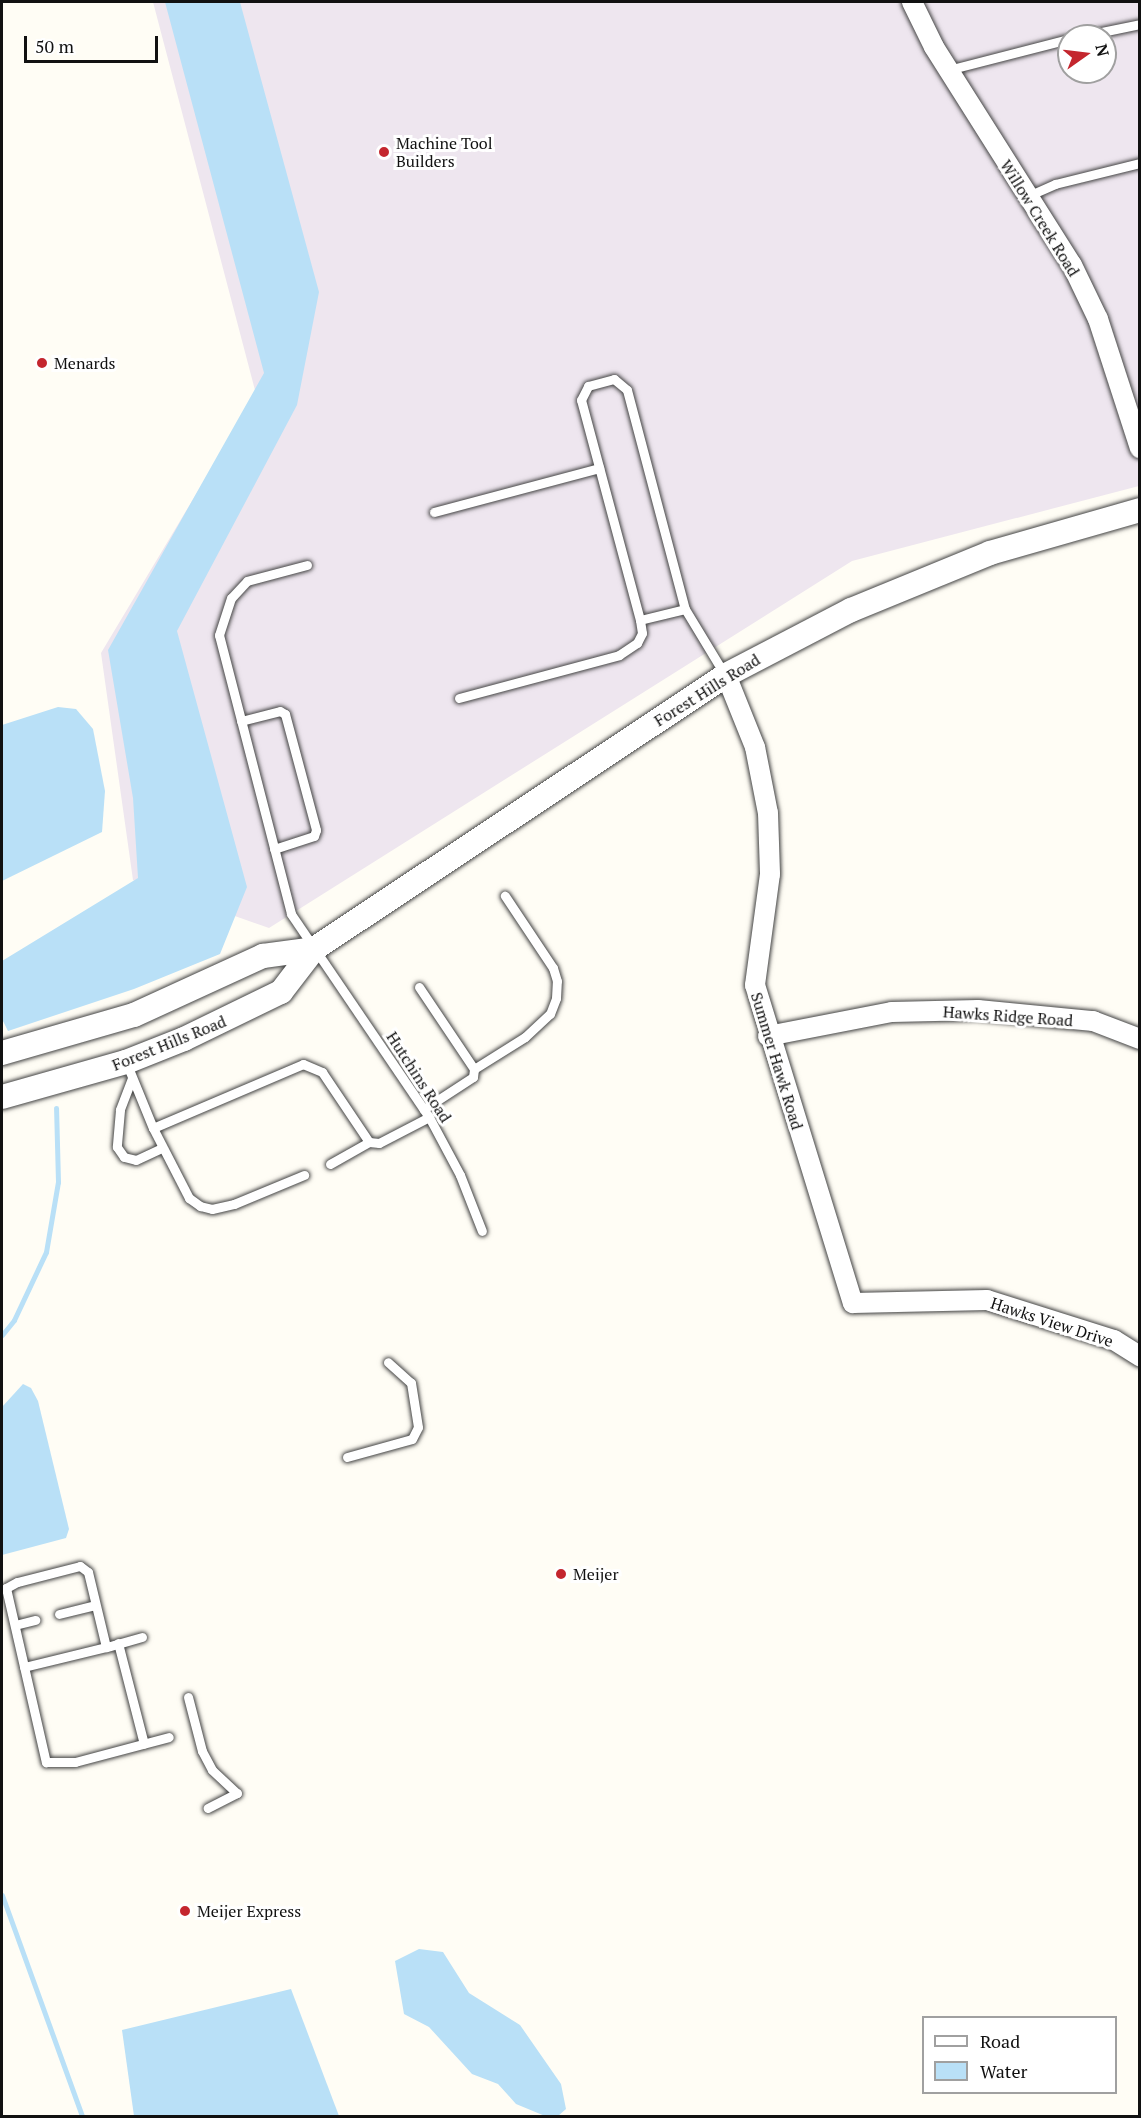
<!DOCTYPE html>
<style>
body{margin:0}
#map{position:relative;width:1141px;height:2118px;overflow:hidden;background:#fffdf5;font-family:"PT Serif",serif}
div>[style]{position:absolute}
.industrial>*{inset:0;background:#eee6ef}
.water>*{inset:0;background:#b9e0f7}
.stream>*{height:5px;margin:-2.5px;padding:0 2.5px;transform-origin:2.5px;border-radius:2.5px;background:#b9e0f7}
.roads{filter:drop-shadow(0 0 2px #444) drop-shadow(0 0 2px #444)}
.service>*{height:9px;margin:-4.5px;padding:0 4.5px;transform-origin:4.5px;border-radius:4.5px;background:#fff}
.minor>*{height:20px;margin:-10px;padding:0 10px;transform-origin:10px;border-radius:10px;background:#fff}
.tertiary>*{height:24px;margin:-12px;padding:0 12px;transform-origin:12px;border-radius:12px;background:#fff}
.dots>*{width:16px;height:16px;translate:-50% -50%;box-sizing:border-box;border:3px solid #fff;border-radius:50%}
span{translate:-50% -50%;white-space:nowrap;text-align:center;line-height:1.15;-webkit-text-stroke:6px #fff;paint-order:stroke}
.poi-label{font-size:16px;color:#111}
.left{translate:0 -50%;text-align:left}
.street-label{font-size:16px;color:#111}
.frame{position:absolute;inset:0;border:3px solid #111;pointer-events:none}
.legend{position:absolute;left:922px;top:2016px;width:195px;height:78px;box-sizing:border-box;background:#fff;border:2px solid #a0a0a0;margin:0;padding:8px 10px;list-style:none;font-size:18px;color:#111}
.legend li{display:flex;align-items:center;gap:12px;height:30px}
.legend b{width:30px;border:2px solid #a0a0a0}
.north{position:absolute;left:1057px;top:24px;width:60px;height:60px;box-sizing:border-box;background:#fff;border:2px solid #a0a0a0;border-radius:50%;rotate:76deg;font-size:16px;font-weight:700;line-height:24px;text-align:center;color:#111}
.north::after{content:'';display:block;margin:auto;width:21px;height:27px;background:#c4262e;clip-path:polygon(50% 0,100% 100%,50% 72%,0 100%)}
.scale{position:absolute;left:24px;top:36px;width:134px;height:27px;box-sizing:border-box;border:3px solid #111;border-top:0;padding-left:8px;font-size:18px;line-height:21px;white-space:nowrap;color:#111;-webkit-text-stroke:4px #fff;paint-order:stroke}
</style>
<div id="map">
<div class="industrial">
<div style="clip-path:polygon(evenodd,153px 2px,1139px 2px,1139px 486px,852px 561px,269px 928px,133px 880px,101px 653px,256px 394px,153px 2px,1069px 36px,1105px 36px,1105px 72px,1069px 72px,1069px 36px)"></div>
</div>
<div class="water">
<div style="clip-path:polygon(165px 2px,240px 2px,319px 292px,297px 405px,177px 631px,247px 887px,220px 954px,134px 989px,8px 1031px,2px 1019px,2px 961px,138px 878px,133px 798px,108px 650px,264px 373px)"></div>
<div style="clip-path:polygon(58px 707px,76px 709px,93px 729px,105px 791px,102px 832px,2px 881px,2px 725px)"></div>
<div style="clip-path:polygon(23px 1384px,31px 1388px,38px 1401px,69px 1529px,66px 1538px,2px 1555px,2px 1407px)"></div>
<div style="clip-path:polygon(419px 1949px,443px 1952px,469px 1993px,520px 2025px,561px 2084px,566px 2109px,558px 2116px,545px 2116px,516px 2104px,498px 2084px,472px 2074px,429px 2027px,404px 2014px,395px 1961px)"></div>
<div style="clip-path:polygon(291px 1989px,339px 2116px,134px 2116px,122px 2030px)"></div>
</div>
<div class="stream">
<div style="left:2px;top:1335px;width:19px;rotate:-51deg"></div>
<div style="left:14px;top:1320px;width:75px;rotate:-64.8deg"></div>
<div style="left:46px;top:1252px;width:71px;rotate:-80.3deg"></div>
<div style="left:58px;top:1182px;width:74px;rotate:-91.5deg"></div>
<div style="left:2px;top:1895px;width:235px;rotate:70.1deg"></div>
</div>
<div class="roads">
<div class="service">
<div style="left:1082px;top:36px;width:59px;rotate:-11.7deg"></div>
<div style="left:948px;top:70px;width:125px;rotate:-14.4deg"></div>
<div style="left:1028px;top:196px;width:30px;rotate:-24deg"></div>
<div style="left:1055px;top:184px;width:88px;rotate:-13.9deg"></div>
<div style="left:434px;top:512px;width:171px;rotate:-14.9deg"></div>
<div style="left:307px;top:565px;width:62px;rotate:165.1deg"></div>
<div style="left:247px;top:581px;width:23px;rotate:133deg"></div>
<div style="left:231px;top:598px;width:39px;rotate:108deg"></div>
<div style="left:219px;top:635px;width:288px;rotate:75.5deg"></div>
<div style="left:291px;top:914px;width:245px;rotate:55.8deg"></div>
<div style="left:429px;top:1117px;width:66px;rotate:61.9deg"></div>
<div style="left:460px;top:1175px;width:60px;rotate:68.6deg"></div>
<div style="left:640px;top:620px;width:228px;rotate:-105deg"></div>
<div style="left:581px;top:400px;width:16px;rotate:-63deg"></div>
<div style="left:588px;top:386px;width:27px;rotate:-15deg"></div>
<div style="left:614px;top:379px;width:17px;rotate:40deg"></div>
<div style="left:627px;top:390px;width:227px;rotate:75.2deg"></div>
<div style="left:685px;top:609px;width:77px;rotate:58.8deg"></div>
<div style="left:459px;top:698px;width:166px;rotate:-15deg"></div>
<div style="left:619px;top:655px;width:22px;rotate:-34deg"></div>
<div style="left:637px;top:643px;width:11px;rotate:-63deg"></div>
<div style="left:642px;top:633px;width:13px;rotate:-99deg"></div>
<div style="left:640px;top:620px;width:46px;rotate:-13.7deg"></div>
<div style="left:241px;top:721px;width:40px;rotate:-14.4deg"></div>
<div style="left:280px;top:711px;width:6px;rotate:31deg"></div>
<div style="left:285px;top:714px;width:120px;rotate:75deg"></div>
<div style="left:316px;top:830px;width:6px;rotate:108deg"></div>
<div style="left:314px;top:836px;width:42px;rotate:162deg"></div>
<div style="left:419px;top:987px;width:99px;rotate:56.1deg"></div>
<div style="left:474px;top:1069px;width:8px;rotate:97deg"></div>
<div style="left:473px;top:1077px;width:59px;rotate:146.9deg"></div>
<div style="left:126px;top:1062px;width:71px;rotate:67.8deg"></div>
<div style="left:153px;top:1128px;width:163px;rotate:-23.1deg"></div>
<div style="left:303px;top:1064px;width:21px;rotate:23deg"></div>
<div style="left:322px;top:1072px;width:84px;rotate:56.1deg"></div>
<div style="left:369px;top:1142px;width:10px;rotate:6deg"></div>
<div style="left:379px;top:1143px;width:56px;rotate:-27.5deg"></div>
<div style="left:474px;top:1069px;width:60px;rotate:-32.1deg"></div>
<div style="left:525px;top:1037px;width:34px;rotate:-43deg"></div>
<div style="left:550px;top:1014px;width:17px;rotate:-69deg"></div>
<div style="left:556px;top:998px;width:17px;rotate:-87deg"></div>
<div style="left:557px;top:981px;width:14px;rotate:-107deg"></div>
<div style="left:553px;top:968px;width:87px;rotate:-123.7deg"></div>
<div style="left:132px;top:1078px;width:34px;rotate:111deg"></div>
<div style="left:120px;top:1110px;width:37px;rotate:95deg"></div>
<div style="left:117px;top:1147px;width:12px;rotate:55deg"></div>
<div style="left:124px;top:1157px;width:12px;rotate:14deg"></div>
<div style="left:136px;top:1160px;width:29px;rotate:-25deg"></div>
<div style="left:153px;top:1128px;width:79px;rotate:62.8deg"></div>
<div style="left:189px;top:1198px;width:14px;rotate:36deg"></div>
<div style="left:200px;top:1206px;width:12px;rotate:14deg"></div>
<div style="left:212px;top:1209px;width:23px;rotate:-13deg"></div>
<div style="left:234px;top:1204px;width:76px;rotate:-22.5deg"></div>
<div style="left:330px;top:1164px;width:45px;rotate:-29.4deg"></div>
<div style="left:347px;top:1457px;width:67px;rotate:-15.5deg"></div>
<div style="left:412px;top:1439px;width:13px;rotate:-63deg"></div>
<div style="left:418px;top:1427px;width:45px;rotate:-99deg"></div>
<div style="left:411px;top:1383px;width:31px;rotate:-138deg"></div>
<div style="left:59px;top:1614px;width:37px;rotate:-14deg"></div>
<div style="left:15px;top:1625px;width:21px;rotate:-14deg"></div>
<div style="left:142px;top:1637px;width:37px;rotate:164deg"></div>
<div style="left:106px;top:1647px;width:77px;rotate:-103.5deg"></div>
<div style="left:88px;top:1572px;width:10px;rotate:-143deg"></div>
<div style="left:80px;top:1566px;width:65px;rotate:165.7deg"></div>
<div style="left:17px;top:1582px;width:13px;rotate:151deg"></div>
<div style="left:6px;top:1588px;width:179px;rotate:77.1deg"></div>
<div style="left:46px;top:1762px;width:29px"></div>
<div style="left:75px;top:1762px;width:97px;rotate:-14.9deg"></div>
<div style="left:118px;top:1643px;width:104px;rotate:75.6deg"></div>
<div style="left:24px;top:1667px;width:84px;rotate:-13.7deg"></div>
<div style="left:188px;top:1697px;width:56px;rotate:75.5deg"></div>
<div style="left:202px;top:1751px;width:21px;rotate:62deg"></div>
<div style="left:212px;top:1770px;width:34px;rotate:43deg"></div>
<div style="left:237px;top:1793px;width:33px;rotate:153deg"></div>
</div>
<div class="minor">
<div style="left:912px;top:2px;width:50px;rotate:63.9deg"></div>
<div style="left:934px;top:47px;width:258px;rotate:57.7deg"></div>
<div style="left:1072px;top:265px;width:60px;rotate:64.3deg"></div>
<div style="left:1098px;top:319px;width:136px;rotate:72deg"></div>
<div style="left:726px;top:675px;width:78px;rotate:68.1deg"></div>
<div style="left:755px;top:747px;width:67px;rotate:78.9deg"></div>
<div style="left:768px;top:813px;width:61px;rotate:88.1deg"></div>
<div style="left:770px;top:874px;width:112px;rotate:97.7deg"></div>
<div style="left:755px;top:985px;width:333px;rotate:72.9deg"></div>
<div style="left:853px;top:1303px;width:134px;rotate:-1.3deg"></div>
<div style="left:987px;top:1300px;width:133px;rotate:17.5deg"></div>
<div style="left:1114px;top:1340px;width:31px;rotate:32deg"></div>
<div style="left:768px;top:1036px;width:126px;rotate:-11deg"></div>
<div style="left:892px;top:1012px;width:86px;rotate:-1.3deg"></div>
<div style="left:978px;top:1010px;width:116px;rotate:5.5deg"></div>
<div style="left:1093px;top:1021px;width:50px;rotate:21deg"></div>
</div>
<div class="tertiary">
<div style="left:2px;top:1053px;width:137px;rotate:-16.1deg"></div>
<div style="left:134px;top:1015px;width:142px;rotate:-24.6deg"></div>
<div style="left:263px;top:956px;width:51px;rotate:-7.8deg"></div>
<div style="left:2px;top:1097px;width:129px;rotate:-15.8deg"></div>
<div style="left:126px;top:1062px;width:62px;rotate:-21.6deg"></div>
<div style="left:184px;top:1039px;width:108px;rotate:-25.9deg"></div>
<div style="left:281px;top:992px;width:54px;rotate:-52.5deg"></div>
<div style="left:314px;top:949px;width:495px;rotate:-33.6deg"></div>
<div style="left:726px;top:675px;width:141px;rotate:-27.5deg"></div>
<div style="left:851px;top:610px;width:150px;rotate:-22.3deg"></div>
<div style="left:990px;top:553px;width:156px;rotate:-16deg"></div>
</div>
</div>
<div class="dots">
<div style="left:384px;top:152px;background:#c4262e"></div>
<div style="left:42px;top:363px;background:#c4262e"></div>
<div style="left:561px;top:1574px;background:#c4262e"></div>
<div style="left:185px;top:1911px;background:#c4262e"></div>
</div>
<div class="poi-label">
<span class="left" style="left:396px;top:152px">Machine Tool<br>Builders</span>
<span class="left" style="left:54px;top:363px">Menards</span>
<span class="left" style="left:573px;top:1574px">Meijer</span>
<span class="left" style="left:197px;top:1911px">Meijer Express</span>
</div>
<div class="street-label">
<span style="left:1040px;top:218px;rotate:58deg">Willow Creek Road</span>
<span style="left:707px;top:690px;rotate:-32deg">Forest Hills Road</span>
<span style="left:1008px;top:1016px;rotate:4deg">Hawks Ridge Road</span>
<span style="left:169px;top:1043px;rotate:-22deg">Forest Hills Road</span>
<span style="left:777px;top:1061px;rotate:73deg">Summer Hawk Road</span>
<span style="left:419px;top:1077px;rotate:57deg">Hutchins Road</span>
<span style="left:1052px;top:1322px;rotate:18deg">Hawks View Drive</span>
</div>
<div class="frame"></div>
<ul class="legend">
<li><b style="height:8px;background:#fff"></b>Road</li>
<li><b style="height:16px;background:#b9e0f7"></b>Water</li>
</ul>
<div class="north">N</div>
<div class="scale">50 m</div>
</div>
